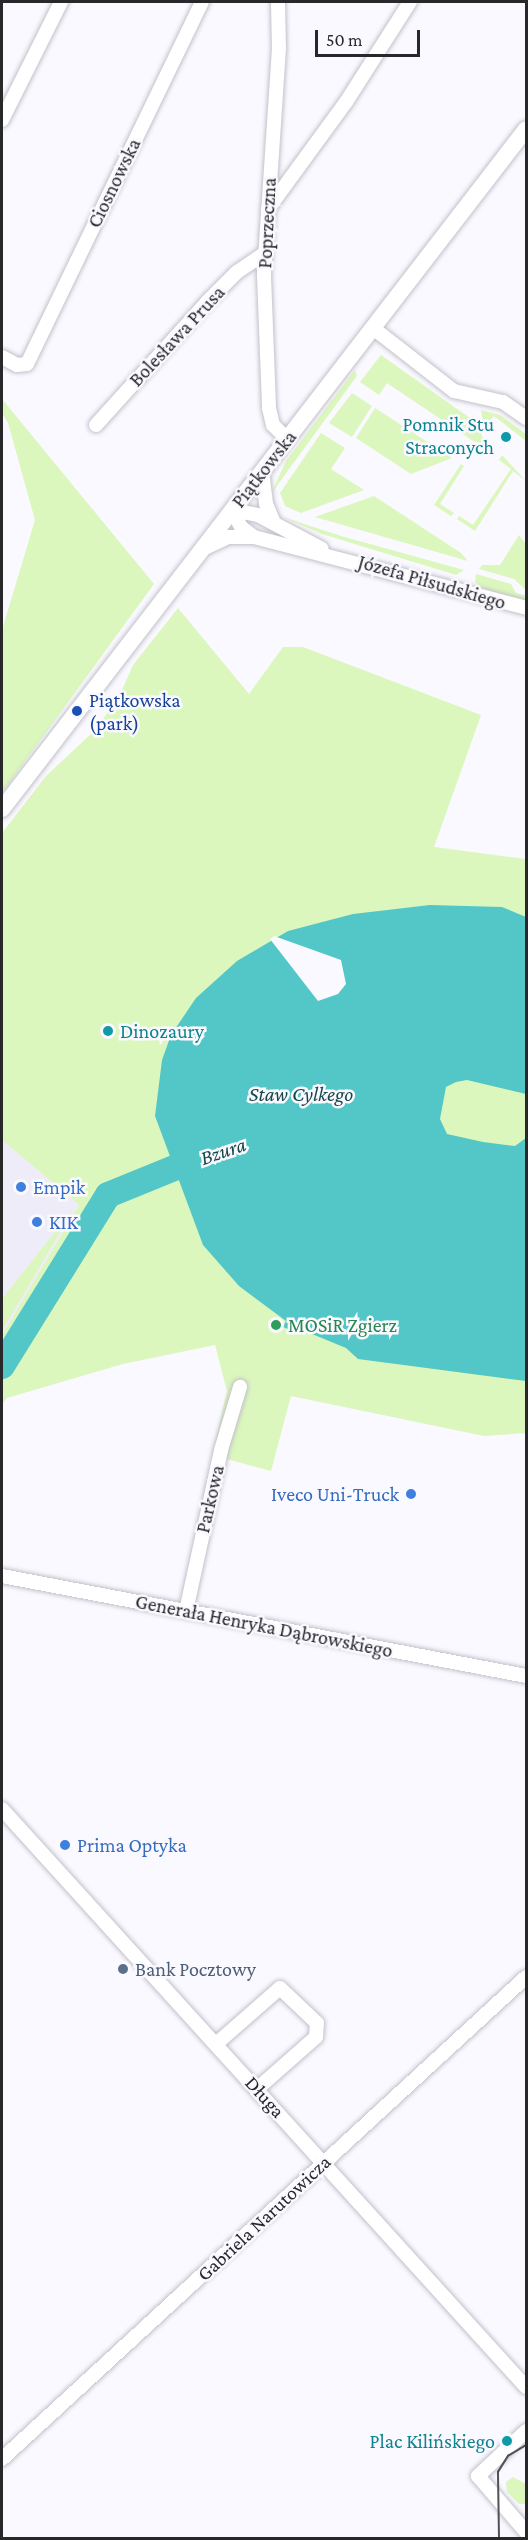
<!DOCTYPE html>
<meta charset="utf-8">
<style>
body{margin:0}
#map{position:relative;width:528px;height:2540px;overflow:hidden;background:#faf9ff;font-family:"Crimson Pro",serif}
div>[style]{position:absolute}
.built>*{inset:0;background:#eeecf9}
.green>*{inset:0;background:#dbf7bd}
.water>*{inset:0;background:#53c6c7}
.pier>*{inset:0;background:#faf9ff}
.river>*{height:26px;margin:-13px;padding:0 13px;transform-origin:13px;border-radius:13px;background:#53c6c7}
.roads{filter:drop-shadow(0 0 2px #c2c1ca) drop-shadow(0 0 2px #c2c1ca)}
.minor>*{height:14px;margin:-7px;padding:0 7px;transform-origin:7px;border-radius:7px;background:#fff}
.major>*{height:16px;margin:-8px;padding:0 8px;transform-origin:8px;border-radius:8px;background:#fff}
.tram>*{height:1.5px;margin:-0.75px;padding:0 0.75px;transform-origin:0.75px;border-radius:0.75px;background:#515155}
.dots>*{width:16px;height:16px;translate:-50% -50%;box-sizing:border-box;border:3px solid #faf9ff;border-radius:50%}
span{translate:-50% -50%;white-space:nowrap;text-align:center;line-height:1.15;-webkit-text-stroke:5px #faf9ff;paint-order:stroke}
.street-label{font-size:20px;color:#28282b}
.culture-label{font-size:20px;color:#0d838f}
.right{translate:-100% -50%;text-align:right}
.left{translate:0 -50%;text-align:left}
.transit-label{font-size:20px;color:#164399}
.shop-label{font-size:20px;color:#366cbe}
.leisure-label{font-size:20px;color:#27864d}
.service-label{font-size:20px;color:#4e5e75}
.water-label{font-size:21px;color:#154849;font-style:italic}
.frame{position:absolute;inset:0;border:3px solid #28282b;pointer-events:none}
.scale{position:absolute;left:315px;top:30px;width:105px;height:27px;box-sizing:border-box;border:3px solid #28282b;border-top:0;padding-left:8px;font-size:18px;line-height:21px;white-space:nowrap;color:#28282b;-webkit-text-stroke:4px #faf9ff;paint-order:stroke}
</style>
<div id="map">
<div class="built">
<div style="clip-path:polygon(2px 1140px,79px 1205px,2px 1335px)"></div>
</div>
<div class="green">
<div style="clip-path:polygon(381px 355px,477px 423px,485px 443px,482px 447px,387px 383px,379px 395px,360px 382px)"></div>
<div style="clip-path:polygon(355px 370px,357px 376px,271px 494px,286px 461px)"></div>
<div style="clip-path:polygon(352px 393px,372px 406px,352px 437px,329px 423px)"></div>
<div style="clip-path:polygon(2px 399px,154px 584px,2px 793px,2px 630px,35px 520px,8px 423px,2px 413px)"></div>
<div style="clip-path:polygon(375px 408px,452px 458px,411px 474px,356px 438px)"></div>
<div style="clip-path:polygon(481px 410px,500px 415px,526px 434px,526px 441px,494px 416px,484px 428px)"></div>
<div style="clip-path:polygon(321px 433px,345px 448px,331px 469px,364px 490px,301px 513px,285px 506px,280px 493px)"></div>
<div style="clip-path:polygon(502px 455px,526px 481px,513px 471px,475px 531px,457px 519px,459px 516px,473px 525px,511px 469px,499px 460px)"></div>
<div style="clip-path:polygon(461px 464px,464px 466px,440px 504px,454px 513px,451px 516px,434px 505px)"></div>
<div style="clip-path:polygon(374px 496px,461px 553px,468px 561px,315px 517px)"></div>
<div style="clip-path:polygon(283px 517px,341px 536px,464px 570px,456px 575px,322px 534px)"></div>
<div style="clip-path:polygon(519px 535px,526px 544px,526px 590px,514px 579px,479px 569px,482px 565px,500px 565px)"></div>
<div style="clip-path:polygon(476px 574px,511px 584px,516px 593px,526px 596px,526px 601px,482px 588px,475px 582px)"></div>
<div style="clip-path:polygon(178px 608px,249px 694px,283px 647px,303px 647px,481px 715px,434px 847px,526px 859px,526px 1433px,484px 1436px,291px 1396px,271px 1471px,212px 1455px,227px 1391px,215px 1345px,123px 1364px,7px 1398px,2px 1404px,2px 1335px,79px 1205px,2px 1140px,2px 833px,46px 776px,92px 733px,118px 699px,133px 665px)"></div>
<div style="clip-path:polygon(74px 1208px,2px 1331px,2px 1299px)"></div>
<div style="clip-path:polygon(513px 2477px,526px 2484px,526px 2504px,519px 2504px,507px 2492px,506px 2482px)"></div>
</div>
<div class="water">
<div style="clip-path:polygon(430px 905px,502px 907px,526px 917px,526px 1094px,467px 1080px,456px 1082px,446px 1087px,440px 1119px,447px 1134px,483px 1142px,515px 1146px,526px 1138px,526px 1381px,358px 1359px,346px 1348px,295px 1327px,293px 1331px,283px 1327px,286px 1321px,239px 1286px,203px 1245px,155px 1116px,162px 1060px,171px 1035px,196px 998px,237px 961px,288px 931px,353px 914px)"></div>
</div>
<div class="pier">
<div style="clip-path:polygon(274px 936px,341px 960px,346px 984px,338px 994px,318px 1001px,270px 939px)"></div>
</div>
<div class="river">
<div style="left:2px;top:1366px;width:201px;rotate:-58.2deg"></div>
<div style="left:108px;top:1195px;width:106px;rotate:-22.2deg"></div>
</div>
<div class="roads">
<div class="minor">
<div style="left:278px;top:2px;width:46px;rotate:88.8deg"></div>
<div style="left:279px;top:48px;width:228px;rotate:93.8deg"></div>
<div style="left:264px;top:276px;width:132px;rotate:87.8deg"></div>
<div style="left:269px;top:408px;width:17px;rotate:77deg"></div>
<div style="left:273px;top:425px;width:20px;rotate:45deg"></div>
<div style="left:2px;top:120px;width:132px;rotate:-63.4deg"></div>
<div style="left:268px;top:209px;width:132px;rotate:-53.9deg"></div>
<div style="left:346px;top:102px;width:119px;rotate:-57.4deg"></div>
<div style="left:373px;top:328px;width:103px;rotate:37.9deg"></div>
<div style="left:454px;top:391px;width:50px;rotate:12.7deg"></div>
<div style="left:503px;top:402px;width:28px;rotate:35deg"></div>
<div style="left:2px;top:357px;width:17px;rotate:28deg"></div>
<div style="left:17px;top:365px;width:10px;rotate:-6deg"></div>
<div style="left:27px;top:364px;width:402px;rotate:-64.2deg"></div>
<div style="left:96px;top:425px;width:166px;rotate:-47.9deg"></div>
<div style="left:207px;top:302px;width:42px;rotate:-45deg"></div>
<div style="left:237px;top:272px;width:32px;rotate:-34deg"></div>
<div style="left:262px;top:471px;width:33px;rotate:83deg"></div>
<div style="left:266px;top:504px;width:21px;rotate:67deg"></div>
<div style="left:232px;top:510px;width:26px;rotate:11deg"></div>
<div style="left:258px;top:515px;width:72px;rotate:28deg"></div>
<div style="left:232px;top:510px;width:19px;rotate:62deg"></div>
<div style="left:241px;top:527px;width:16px;rotate:38deg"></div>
<div style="left:205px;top:548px;width:26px;rotate:-25deg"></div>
<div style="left:229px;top:537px;width:25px"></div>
<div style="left:254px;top:537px;width:281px;rotate:14.6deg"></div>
<div style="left:2px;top:1576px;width:533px;rotate:10.8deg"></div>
<div style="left:186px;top:1611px;width:165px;rotate:-77.7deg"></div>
<div style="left:221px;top:1450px;width:66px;rotate:-73.2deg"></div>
<div style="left:2px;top:1809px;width:780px;rotate:47.81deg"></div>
<div style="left:216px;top:2044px;width:85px;rotate:-41.2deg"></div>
<div style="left:280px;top:1988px;width:51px;rotate:43.4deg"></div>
<div style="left:317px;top:2023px;width:14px;rotate:94deg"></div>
<div style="left:316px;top:2037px;width:79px;rotate:138.6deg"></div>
<div style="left:526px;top:2431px;width:66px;rotate:136.8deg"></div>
<div style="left:478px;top:2476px;width:74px;rotate:49.4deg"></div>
<div style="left:2px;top:2459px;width:712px;rotate:-42.61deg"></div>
</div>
<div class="major">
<div style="left:2px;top:809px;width:858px;rotate:-52.38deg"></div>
</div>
</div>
<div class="tram">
<div style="left:499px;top:2538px;width:66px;rotate:-90.9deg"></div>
<div style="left:498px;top:2472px;width:19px;rotate:-58deg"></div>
<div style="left:508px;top:2456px;width:21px;rotate:-31deg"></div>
</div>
<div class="dots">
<div style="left:506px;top:437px;background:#0f9aa8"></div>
<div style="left:77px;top:711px;background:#1a4fb4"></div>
<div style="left:108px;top:1031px;background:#0f9aa8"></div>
<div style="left:21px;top:1187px;background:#3f7fe0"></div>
<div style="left:37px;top:1222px;background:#3f7fe0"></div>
<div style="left:276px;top:1325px;background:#2e9e5b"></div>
<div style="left:411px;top:1494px;background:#3f7fe0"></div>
<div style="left:65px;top:1845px;background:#3f7fe0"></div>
<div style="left:123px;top:1969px;background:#5c6f8a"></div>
<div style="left:507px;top:2441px;background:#0f9aa8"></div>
</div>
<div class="street-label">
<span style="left:114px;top:183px;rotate:-64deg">Ciosnowska</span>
<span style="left:267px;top:223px;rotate:-87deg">Poprzeczna</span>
<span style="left:177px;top:336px;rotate:-47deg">Bolesława Prusa</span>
<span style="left:264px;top:469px;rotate:-52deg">Piątkowska</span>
<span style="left:432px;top:582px;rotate:16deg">Józefa Piłsudskiego</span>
<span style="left:210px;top:1499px;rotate:-77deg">Parkowa</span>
<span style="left:264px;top:1626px;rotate:11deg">Generała Henryka Dąbrowskiego</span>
<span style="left:265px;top:2097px;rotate:48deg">Długa</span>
<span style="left:264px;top:2218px;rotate:-43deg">Gabriela Narutowicza</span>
</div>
<div class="culture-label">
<span class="right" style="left:494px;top:436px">Pomnik Stu<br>Straconych</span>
<span class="left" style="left:120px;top:1031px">Dinozaury</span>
<span class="right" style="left:495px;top:2441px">Plac Kilińskiego</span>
</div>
<div class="transit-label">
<span class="left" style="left:89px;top:712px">Piątkowska<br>(park)</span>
</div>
<div class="shop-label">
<span class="left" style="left:33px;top:1187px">Empik</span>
<span class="left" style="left:49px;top:1222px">KIK</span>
<span class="right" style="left:399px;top:1494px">Iveco Uni-Truck</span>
<span class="left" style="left:77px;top:1845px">Prima Optyka</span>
</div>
<div class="leisure-label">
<span class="left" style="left:288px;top:1325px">MOSiR Zgierz</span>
</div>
<div class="service-label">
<span class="left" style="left:135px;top:1969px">Bank Pocztowy</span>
</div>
<div class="water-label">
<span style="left:301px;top:1094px">Staw Cylkego</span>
<span style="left:223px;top:1151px;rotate:-19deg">Bzura</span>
</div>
<div class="frame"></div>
<div class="scale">50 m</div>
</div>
